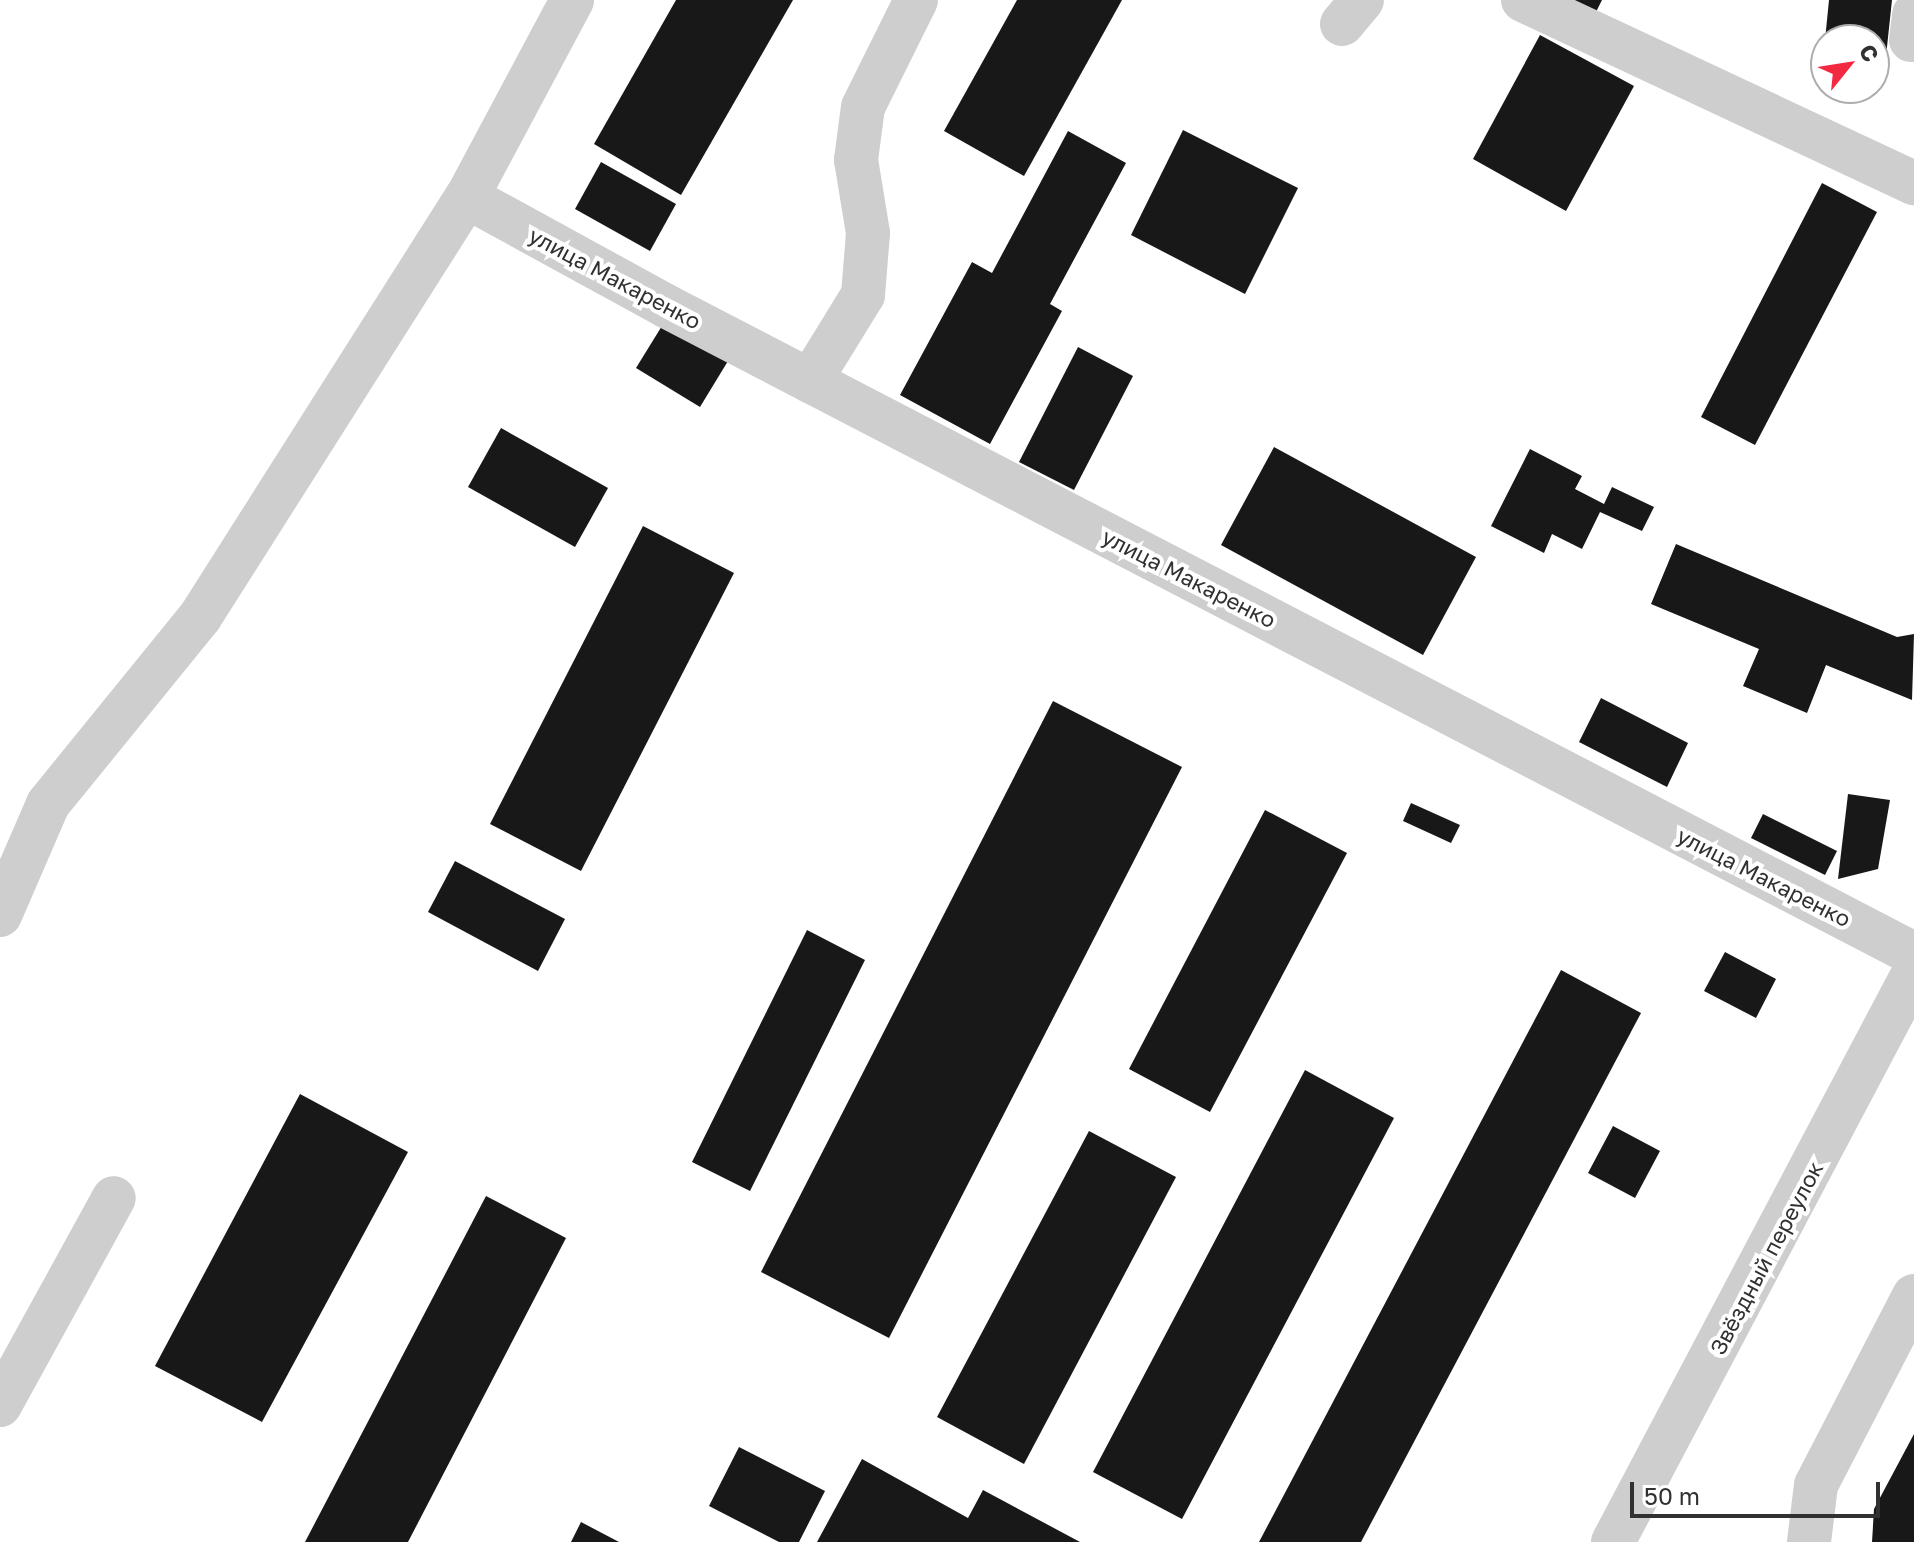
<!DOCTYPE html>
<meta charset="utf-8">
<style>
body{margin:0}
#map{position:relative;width:1914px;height:1542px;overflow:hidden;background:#fff;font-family:"Golos Text",sans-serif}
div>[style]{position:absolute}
.building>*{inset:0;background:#181818}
.minor>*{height:44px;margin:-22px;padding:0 22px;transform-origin:22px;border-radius:22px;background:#cecece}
span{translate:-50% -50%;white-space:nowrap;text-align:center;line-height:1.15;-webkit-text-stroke:8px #fff;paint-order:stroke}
.street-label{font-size:22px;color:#313131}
.north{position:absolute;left:1810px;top:24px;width:80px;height:80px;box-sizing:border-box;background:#fff;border:2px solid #adadad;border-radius:50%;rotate:60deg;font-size:22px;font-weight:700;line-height:32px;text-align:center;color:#313131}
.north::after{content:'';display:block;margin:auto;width:28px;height:36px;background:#f22941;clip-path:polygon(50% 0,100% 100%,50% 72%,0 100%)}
.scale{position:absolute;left:1630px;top:1482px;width:250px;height:36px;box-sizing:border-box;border:4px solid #313131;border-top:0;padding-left:10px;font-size:24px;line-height:28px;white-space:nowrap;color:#313131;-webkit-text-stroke:6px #fff;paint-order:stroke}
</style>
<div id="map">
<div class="building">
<div style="clip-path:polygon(676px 0,793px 0,681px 195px,594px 144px)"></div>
<div style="clip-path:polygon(1017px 0,1122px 0,1024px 176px,944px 131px)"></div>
<div style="clip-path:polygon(1555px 0,1602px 0,1592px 20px)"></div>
<div style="clip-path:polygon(1829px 0,1892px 0,1884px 75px,1874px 74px,1874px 40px,1825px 40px)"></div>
<div style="clip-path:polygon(1540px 35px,1634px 86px,1566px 211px,1473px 159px)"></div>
<div style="clip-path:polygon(1183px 130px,1298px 188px,1245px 294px,1131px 235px)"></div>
<div style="clip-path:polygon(1068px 131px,1126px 163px,1050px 304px,1062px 311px,990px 444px,900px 395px,972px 262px,992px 273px)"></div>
<div style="clip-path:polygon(601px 162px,676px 204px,650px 251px,575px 209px)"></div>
<div style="clip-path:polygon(1822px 183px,1877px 212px,1755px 445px,1701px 417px)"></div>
<div style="clip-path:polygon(665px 321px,728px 361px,700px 407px,636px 368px)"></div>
<div style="clip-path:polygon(1078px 347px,1133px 376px,1074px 490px,1019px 462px)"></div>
<div style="clip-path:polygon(501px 428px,608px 488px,575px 547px,468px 487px)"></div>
<div style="clip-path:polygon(1274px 447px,1476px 557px,1423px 655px,1221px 545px)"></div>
<div style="clip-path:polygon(1530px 449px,1582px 476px,1575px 489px,1604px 504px,1612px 487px,1654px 507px,1642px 531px,1600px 512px,1582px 549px,1552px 534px,1544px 553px,1491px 526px)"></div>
<div style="clip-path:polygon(643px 526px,734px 573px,581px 871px,490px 824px)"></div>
<div style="clip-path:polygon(1676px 544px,1897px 637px,1914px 634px,1912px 700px,1826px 665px,1807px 713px,1743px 686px,1759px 649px,1651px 604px)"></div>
<div style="clip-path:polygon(1601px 698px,1688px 743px,1667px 787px,1579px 742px)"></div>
<div style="clip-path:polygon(1053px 701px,1182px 767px,889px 1338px,761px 1272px)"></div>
<div style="clip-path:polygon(1848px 794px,1890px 800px,1878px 869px,1838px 879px)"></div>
<div style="clip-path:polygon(1411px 803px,1460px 825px,1451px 843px,1403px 821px)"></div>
<div style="clip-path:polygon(1265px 810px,1347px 853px,1210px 1112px,1129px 1069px)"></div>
<div style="clip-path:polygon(1763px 814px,1837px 851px,1825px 875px,1751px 838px)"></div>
<div style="clip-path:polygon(455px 861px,565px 919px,538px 971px,428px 912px)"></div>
<div style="clip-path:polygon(807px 930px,865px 960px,750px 1191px,692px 1162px)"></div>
<div style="clip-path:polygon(1725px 952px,1776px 979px,1756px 1018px,1704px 991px)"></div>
<div style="clip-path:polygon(1561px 970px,1641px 1013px,1361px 1542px,1259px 1542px)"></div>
<div style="clip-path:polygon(1305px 1070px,1394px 1118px,1182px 1519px,1093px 1472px)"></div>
<div style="clip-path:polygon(300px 1094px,408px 1152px,262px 1422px,155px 1366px)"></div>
<div style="clip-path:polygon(1613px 1126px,1660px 1151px,1635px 1198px,1588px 1173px)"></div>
<div style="clip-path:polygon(1089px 1131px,1176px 1177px,1024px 1464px,937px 1417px)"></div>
<div style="clip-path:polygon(486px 1196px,566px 1238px,408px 1542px,305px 1542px)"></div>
<div style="clip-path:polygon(1914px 1434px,1914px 1542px,1872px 1542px,1874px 1509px)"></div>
<div style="clip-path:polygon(739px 1447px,825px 1491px,799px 1542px,779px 1542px,709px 1506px)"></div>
<div style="clip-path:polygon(862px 1459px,968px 1518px,983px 1490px,1080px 1542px,817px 1542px)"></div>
<div style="clip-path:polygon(581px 1522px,619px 1542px,571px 1542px)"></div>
</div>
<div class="minor">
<div style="left:1523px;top:0;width:432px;rotate:25.1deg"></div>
<div style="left:1342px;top:24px;width:31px;rotate:-50deg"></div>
<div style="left:1911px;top:40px;width:26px;rotate:-83deg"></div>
<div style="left:467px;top:197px;width:227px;rotate:28.7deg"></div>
<div style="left:666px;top:306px;width:1406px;rotate:27.44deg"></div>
<div style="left:810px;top:381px;width:101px;rotate:-58.4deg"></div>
<div style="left:863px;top:295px;width:62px;rotate:-85.4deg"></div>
<div style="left:868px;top:233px;width:74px;rotate:-99.3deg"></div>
<div style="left:856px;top:160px;width:53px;rotate:-82.5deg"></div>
<div style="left:863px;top:107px;width:119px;rotate:-63.6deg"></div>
<div style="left:0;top:915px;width:121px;rotate:-66.6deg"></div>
<div style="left:48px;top:804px;width:241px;rotate:-50.9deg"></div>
<div style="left:200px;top:617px;width:498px;rotate:-57.6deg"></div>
<div style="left:467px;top:197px;width:223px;rotate:-61.9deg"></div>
<div style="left:0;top:1405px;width:236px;rotate:-61.2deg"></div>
<div style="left:1613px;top:1542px;width:645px;rotate:-62.16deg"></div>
<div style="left:1809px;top:1542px;width:57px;rotate:-83deg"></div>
<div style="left:1816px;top:1485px;width:213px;rotate:-62.6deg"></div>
</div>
<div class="street-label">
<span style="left:615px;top:278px;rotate:28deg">улица Макаренко</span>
<span style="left:1189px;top:578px;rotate:27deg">улица Макаренко</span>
<span style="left:1764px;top:877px;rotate:27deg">улица Макаренко</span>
<span style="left:1766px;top:1258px;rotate:-62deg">Звёздный переулок</span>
</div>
<div class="north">С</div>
<div class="scale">50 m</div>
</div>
